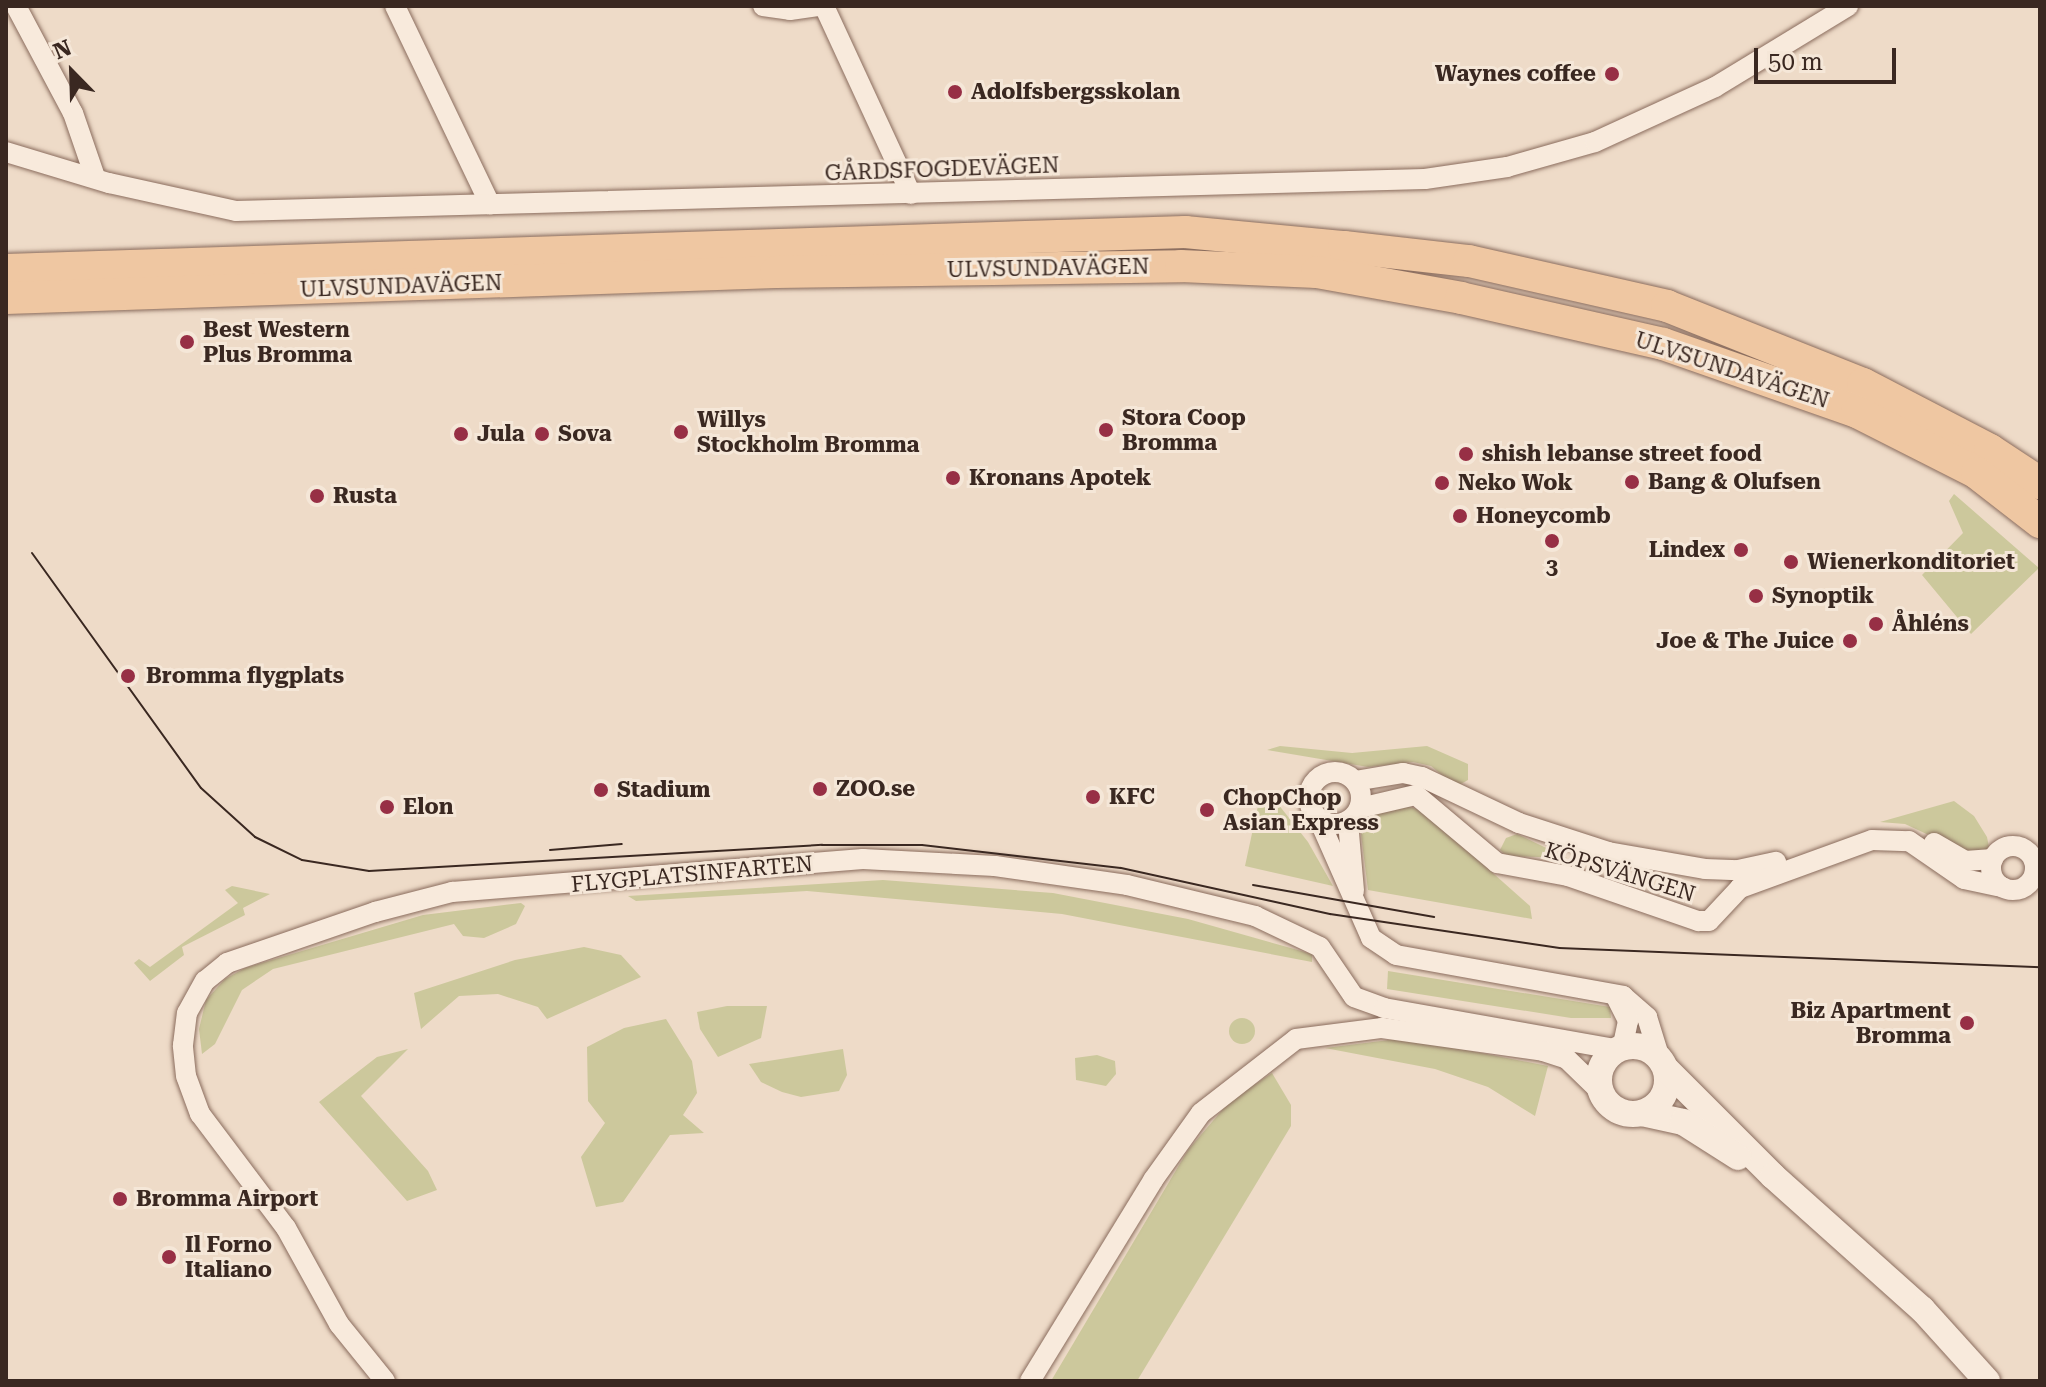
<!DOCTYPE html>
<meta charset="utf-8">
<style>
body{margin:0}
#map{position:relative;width:2046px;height:1387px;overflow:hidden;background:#eedbc8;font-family:"Roboto Serif",serif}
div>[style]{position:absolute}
.green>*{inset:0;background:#ccc89c}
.round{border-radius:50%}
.roads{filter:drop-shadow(0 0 2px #8a6c5d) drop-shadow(0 0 2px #8a6c5d)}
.minor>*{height:20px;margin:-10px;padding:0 10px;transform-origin:10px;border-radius:10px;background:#f8eadc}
.minor>.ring{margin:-10px;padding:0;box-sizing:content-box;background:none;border:20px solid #f8eadc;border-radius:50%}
.tertiary>*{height:26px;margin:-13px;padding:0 13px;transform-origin:13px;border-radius:13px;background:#f8eadc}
.tertiary>.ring{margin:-13px;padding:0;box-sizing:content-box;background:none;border:26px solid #f8eadc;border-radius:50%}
.primary>*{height:32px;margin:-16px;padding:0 16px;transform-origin:16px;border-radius:16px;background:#efc7a2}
.tram>*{height:2px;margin:-1px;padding:0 1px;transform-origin:1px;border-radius:1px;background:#3a2821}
.dots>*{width:22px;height:22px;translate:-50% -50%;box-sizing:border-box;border:4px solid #f5e7d8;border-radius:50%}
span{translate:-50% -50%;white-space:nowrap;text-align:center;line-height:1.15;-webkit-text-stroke:6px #f5e7d8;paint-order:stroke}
.poi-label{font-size:22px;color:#3a2821;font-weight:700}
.right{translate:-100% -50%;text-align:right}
.left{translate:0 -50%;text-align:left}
.street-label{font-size:22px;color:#3a2821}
.frame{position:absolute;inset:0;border:8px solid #3a2821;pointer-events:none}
.north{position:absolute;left:32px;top:32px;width:80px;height:80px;-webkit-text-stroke:6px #f5e7d8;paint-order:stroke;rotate:337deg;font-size:22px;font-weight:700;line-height:32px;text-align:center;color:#3a2821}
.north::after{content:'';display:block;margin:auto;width:28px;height:36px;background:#3a2821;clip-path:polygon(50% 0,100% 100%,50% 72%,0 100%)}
.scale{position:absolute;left:1754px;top:48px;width:142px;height:36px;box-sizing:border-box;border:4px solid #3a2821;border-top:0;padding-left:10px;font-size:24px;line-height:28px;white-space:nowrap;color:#3a2821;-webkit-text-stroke:6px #f5e7d8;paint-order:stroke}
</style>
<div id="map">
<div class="green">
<div style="clip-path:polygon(1954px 494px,2039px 568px,1971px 634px,1922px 575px,1963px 533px,1949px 501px)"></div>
<div style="clip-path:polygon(1280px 746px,1352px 753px,1427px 746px,1468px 764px,1468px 780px,1459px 785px,1450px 782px,1431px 766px,1413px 762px,1368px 767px,1267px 750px)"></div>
<div style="clip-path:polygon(1259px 801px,1278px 804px,1308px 842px,1333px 886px,1245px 866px)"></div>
<div style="clip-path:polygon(1954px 801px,1974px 816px,1987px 837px,1989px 847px,1984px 854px,1976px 857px,1905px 824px,1880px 822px)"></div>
<div style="clip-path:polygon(1404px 805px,1423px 811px,1530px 906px,1532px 919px,1368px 890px,1361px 834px,1369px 817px,1381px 809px)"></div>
<div style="clip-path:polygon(1517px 834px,1567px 858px,1507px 856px,1500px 850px,1506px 838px)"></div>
<div style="clip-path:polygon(883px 880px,1053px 893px,1188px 919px,1312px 954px,1312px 962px,1062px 914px,807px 891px,636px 901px,628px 896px)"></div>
<div style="clip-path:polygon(232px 886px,270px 894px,243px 908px,245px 915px,182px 947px,184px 955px,150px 981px,134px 963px,139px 959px,150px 967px,238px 903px,225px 890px)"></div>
<div style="clip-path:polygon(521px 903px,525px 906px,516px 924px,484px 938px,463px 936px,454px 924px,273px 969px,242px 990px,215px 1044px,202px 1054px,199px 1029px,206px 1000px,225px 979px,245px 968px,423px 915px)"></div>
<div style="clip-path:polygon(584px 947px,621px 955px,641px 977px,547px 1019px,538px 1007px,498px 994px,459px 996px,421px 1029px,414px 993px,515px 960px)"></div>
<div style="clip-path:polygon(1388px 971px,1610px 1007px,1611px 1018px,1571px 1018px,1387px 989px)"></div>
<div style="clip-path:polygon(727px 1006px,767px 1006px,761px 1038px,718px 1057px,700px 1029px,697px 1012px)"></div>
<div class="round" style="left:1229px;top:1018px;width:26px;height:26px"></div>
<div style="clip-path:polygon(666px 1019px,692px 1061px,697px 1093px,683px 1115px,704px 1133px,670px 1135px,623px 1202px,596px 1207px,581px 1157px,605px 1123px,588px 1101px,587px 1047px,624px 1028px)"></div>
<div style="clip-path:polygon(1405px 1038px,1548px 1066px,1535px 1116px,1488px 1087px,1435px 1069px,1325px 1048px)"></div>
<div style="clip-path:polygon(408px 1049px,361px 1096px,428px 1171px,437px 1190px,407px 1201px,319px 1102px,377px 1057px)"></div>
<div style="clip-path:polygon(843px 1049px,847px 1075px,839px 1091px,801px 1097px,782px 1092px,761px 1082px,749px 1064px)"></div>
<div style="clip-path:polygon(1097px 1055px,1115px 1061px,1116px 1074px,1106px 1086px,1076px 1080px,1075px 1058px)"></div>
<div style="clip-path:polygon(1272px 1073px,1291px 1105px,1291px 1126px,1137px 1381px,1051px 1381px,1188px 1150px,1230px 1101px)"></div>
</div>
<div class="roads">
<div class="minor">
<div style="left:16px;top:6px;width:121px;rotate:62deg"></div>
<div style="left:73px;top:113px;width:65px;rotate:71deg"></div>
<div style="left:395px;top:6px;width:220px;rotate:64.4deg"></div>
<div style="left:763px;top:6px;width:27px;rotate:8deg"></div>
<div style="left:790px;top:10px;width:28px;rotate:-8deg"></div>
<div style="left:824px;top:6px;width:207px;rotate:65.2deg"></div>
<div style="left:6px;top:152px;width:108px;rotate:16.8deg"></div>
<div style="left:109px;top:183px;width:130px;rotate:12.4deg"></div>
<div style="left:236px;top:211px;width:1189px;rotate:-1.54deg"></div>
<div style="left:1425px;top:179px;width:83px;rotate:-8.3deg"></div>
<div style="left:1507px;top:167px;width:91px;rotate:-15.9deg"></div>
<div style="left:1595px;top:142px;width:132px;rotate:-24.6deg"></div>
<div style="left:1715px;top:87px;width:156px;rotate:-31.3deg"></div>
<div class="ring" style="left:1309px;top:772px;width:32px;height:32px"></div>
<div style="left:1355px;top:781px;width:49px;rotate:-9.5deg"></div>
<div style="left:1403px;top:773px;width:19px;rotate:12deg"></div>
<div style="left:1422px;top:777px;width:107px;rotate:25.4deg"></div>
<div style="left:1519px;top:823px;width:94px;rotate:18deg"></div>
<div style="left:1608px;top:852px;width:98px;rotate:9.9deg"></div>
<div style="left:1705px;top:869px;width:33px;rotate:2deg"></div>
<div style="left:1738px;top:870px;width:39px;rotate:-12deg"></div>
<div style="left:1360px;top:808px;width:57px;rotate:-13.1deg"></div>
<div style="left:1416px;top:795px;width:106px;rotate:40deg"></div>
<div style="left:1497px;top:863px;width:72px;rotate:10.4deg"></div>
<div style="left:1568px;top:876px;width:138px;rotate:19.1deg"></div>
<div style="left:1698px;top:921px;width:11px"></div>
<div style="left:1709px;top:921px;width:45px;rotate:-46.8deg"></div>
<div style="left:1740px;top:888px;width:140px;rotate:-20deg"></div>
<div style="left:1872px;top:840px;width:37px;rotate:2deg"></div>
<div style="left:1909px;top:841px;width:67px;rotate:34.6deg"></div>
<div style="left:1964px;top:879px;width:40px;rotate:12deg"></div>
<div style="left:1319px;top:820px;width:129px;rotate:66.2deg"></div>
<div style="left:1371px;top:938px;width:30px;rotate:34deg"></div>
<div style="left:1396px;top:955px;width:231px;rotate:10.2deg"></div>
<div style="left:1623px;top:996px;width:32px;rotate:41deg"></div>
<div style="left:1647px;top:1017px;width:44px;rotate:72.8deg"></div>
<div style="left:1348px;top:822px;width:69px;rotate:85deg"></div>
<div style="left:1934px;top:843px;width:36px;rotate:30deg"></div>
<div style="left:1965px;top:861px;width:28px;rotate:-4deg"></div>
<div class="ring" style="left:1991px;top:846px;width:24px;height:24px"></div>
<div style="left:1615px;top:995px;width:29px;rotate:63deg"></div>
<div style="left:1628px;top:1021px;width:29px;rotate:102deg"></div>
<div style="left:385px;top:1381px;width:73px;rotate:-128.9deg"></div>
<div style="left:339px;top:1324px;width:110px;rotate:-118.9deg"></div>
<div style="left:286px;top:1228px;width:143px;rotate:-127deg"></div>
<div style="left:200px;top:1114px;width:40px;rotate:-110.2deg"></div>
<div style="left:186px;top:1076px;width:31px;rotate:-96deg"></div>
<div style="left:183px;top:1045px;width:32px;rotate:-83deg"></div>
<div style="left:187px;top:1013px;width:37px;rotate:-61deg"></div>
<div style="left:205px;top:981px;width:28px;rotate:-39deg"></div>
<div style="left:227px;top:963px;width:157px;rotate:-19deg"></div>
<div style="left:375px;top:912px;width:80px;rotate:-14.6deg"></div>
<div style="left:452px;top:892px;width:412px;rotate:-4.6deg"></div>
<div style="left:863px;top:859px;width:132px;rotate:3deg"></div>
<div style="left:995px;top:866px;width:133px;rotate:8.2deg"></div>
<div style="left:1127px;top:885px;width:132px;rotate:13.6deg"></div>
<div style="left:1255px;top:916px;width:72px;rotate:25.5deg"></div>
<div style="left:1320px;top:947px;width:60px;rotate:55.8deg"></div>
<div style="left:1354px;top:997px;width:32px;rotate:20deg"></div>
<div style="left:1384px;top:1008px;width:239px;rotate:10.1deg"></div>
<div style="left:1030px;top:1381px;width:236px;rotate:-58.5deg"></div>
<div style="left:1153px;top:1180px;width:82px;rotate:-54.4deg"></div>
<div style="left:1201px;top:1113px;width:120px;rotate:-37.9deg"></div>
<div style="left:1296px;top:1039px;width:87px;rotate:-7.3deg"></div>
<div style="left:1382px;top:1028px;width:163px;rotate:8.1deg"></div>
<div style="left:1543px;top:1051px;width:25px;rotate:18deg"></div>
<div style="left:1567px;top:1059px;width:47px;rotate:44.1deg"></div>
</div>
<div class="tertiary">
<div class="ring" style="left:1599px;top:1046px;width:42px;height:42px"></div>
<div style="left:1666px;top:1069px;width:151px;rotate:45deg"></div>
<div style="left:1773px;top:1176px;width:200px;rotate:41.8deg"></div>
<div style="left:1922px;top:1309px;width:97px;rotate:47.9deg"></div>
<div style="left:1642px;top:1113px;width:42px;rotate:12.4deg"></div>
<div style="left:1683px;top:1122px;width:65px;rotate:32.5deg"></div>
</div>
<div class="primary">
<div style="left:6px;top:270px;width:1180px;rotate:-1.85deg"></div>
<div style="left:1185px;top:232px;width:160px;rotate:5.4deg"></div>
<div style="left:1344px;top:247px;width:126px;rotate:6.4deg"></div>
<div style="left:1469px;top:261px;width:203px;rotate:12.8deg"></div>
<div style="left:1667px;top:306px;width:211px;rotate:21.7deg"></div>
<div style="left:1863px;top:384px;width:143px;rotate:27.5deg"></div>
<div style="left:1990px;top:450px;width:60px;rotate:33.4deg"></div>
<div style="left:6px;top:298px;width:770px;rotate:-1.93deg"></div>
<div style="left:776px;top:272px;width:405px;rotate:-0.8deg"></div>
<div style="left:1181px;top:266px;width:136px;rotate:2.5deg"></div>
<div style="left:1317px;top:272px;width:146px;rotate:10.2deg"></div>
<div style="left:1461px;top:298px;width:207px;rotate:12.8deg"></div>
<div style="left:1663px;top:344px;width:206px;rotate:19.3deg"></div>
<div style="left:1857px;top:412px;width:135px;rotate:26.9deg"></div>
<div style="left:1977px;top:473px;width:80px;rotate:37.9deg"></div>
</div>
</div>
<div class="tram">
<div style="left:32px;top:553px;width:289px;rotate:54.3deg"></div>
<div style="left:201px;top:788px;width:73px;rotate:42.2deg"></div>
<div style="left:255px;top:837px;width:52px;rotate:26.1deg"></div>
<div style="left:302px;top:860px;width:68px;rotate:9.3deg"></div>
<div style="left:369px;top:871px;width:454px;rotate:-3.3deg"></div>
<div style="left:822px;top:845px;width:100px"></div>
<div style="left:922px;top:845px;width:200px;rotate:6.6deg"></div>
<div style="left:1121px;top:868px;width:214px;rotate:12.4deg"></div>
<div style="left:1330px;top:914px;width:232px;rotate:8.4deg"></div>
<div style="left:1560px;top:948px;width:480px;rotate:2.3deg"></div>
<div style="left:550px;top:850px;width:72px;rotate:-4.8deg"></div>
<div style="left:1253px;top:885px;width:184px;rotate:10deg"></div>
</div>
<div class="dots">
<div style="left:1612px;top:74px;background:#972f45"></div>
<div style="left:955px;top:92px;background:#972f45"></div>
<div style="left:187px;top:342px;background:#972f45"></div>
<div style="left:1106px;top:430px;background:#972f45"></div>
<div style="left:681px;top:432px;background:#972f45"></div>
<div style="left:461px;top:434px;background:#972f45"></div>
<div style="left:542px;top:434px;background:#972f45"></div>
<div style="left:1466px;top:454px;background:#972f45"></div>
<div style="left:953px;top:478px;background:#972f45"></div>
<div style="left:1632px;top:482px;background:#972f45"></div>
<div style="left:1442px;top:483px;background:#972f45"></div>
<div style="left:317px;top:496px;background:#972f45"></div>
<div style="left:1460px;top:516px;background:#972f45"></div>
<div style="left:1552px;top:541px;background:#972f45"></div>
<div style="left:1741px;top:550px;background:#972f45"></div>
<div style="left:1791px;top:562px;background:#972f45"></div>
<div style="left:1756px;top:596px;background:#972f45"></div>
<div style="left:1876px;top:624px;background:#972f45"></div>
<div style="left:1850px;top:641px;background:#972f45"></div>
<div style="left:128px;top:676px;background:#972f45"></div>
<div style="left:820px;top:789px;background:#972f45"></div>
<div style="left:601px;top:790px;background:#972f45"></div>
<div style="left:1093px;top:797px;background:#972f45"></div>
<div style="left:387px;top:807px;background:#972f45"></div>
<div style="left:1207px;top:810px;background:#972f45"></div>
<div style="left:1967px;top:1023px;background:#972f45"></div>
<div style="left:120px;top:1199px;background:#972f45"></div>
<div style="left:169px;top:1257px;background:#972f45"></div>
</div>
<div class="poi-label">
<span class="right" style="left:1596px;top:74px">Waynes coffee</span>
<span class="left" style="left:971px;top:92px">Adolfsbergsskolan</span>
<span class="left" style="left:203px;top:342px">Best Western<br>Plus Bromma</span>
<span class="left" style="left:1122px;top:430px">Stora Coop<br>Bromma</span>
<span class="left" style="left:697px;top:432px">Willys<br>Stockholm Bromma</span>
<span class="left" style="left:477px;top:434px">Jula</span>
<span class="left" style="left:558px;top:434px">Sova</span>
<span class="left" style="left:1482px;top:454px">shish lebanse street food</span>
<span class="left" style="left:969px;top:478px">Kronans Apotek</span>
<span class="left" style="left:1648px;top:482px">Bang &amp; Olufsen</span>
<span class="left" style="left:1458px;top:483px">Neko Wok</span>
<span class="left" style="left:333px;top:496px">Rusta</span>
<span class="left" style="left:1476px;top:516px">Honeycomb</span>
<span class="right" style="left:1725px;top:550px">Lindex</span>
<span class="left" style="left:1807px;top:562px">Wienerkonditoriet</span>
<span style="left:1552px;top:567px">3</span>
<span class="left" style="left:1772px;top:596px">Synoptik</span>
<span class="left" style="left:1892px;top:624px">Åhléns</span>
<span class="right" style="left:1834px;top:641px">Joe &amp; The Juice</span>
<span class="left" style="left:146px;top:676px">Bromma flygplats</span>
<span class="left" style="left:836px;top:789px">ZOO.se</span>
<span class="left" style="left:617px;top:790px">Stadium</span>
<span class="left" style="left:1109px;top:797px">KFC</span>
<span class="left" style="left:1223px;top:810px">ChopChop<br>Asian Express</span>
<span class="left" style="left:403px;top:807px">Elon</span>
<span class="right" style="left:1951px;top:1023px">Biz Apartment<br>Bromma</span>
<span class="left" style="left:136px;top:1199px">Bromma Airport</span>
<span class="left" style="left:185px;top:1257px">Il Forno<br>Italiano</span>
</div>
<div class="street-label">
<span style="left:942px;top:169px;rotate:-2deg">GÅRDSFOGDEVÄGEN</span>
<span style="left:1048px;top:268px;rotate:-1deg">ULVSUNDAVÄGEN</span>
<span style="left:401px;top:286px;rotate:-2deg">ULVSUNDAVÄGEN</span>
<span style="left:1732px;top:370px;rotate:18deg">ULVSUNDAVÄGEN</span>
<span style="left:1620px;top:872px;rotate:17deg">KÖPSVÄNGEN</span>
<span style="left:692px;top:874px;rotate:-5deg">FLYGPLATSINFARTEN</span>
</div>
<div class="frame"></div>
<div class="north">N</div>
<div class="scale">50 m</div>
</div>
